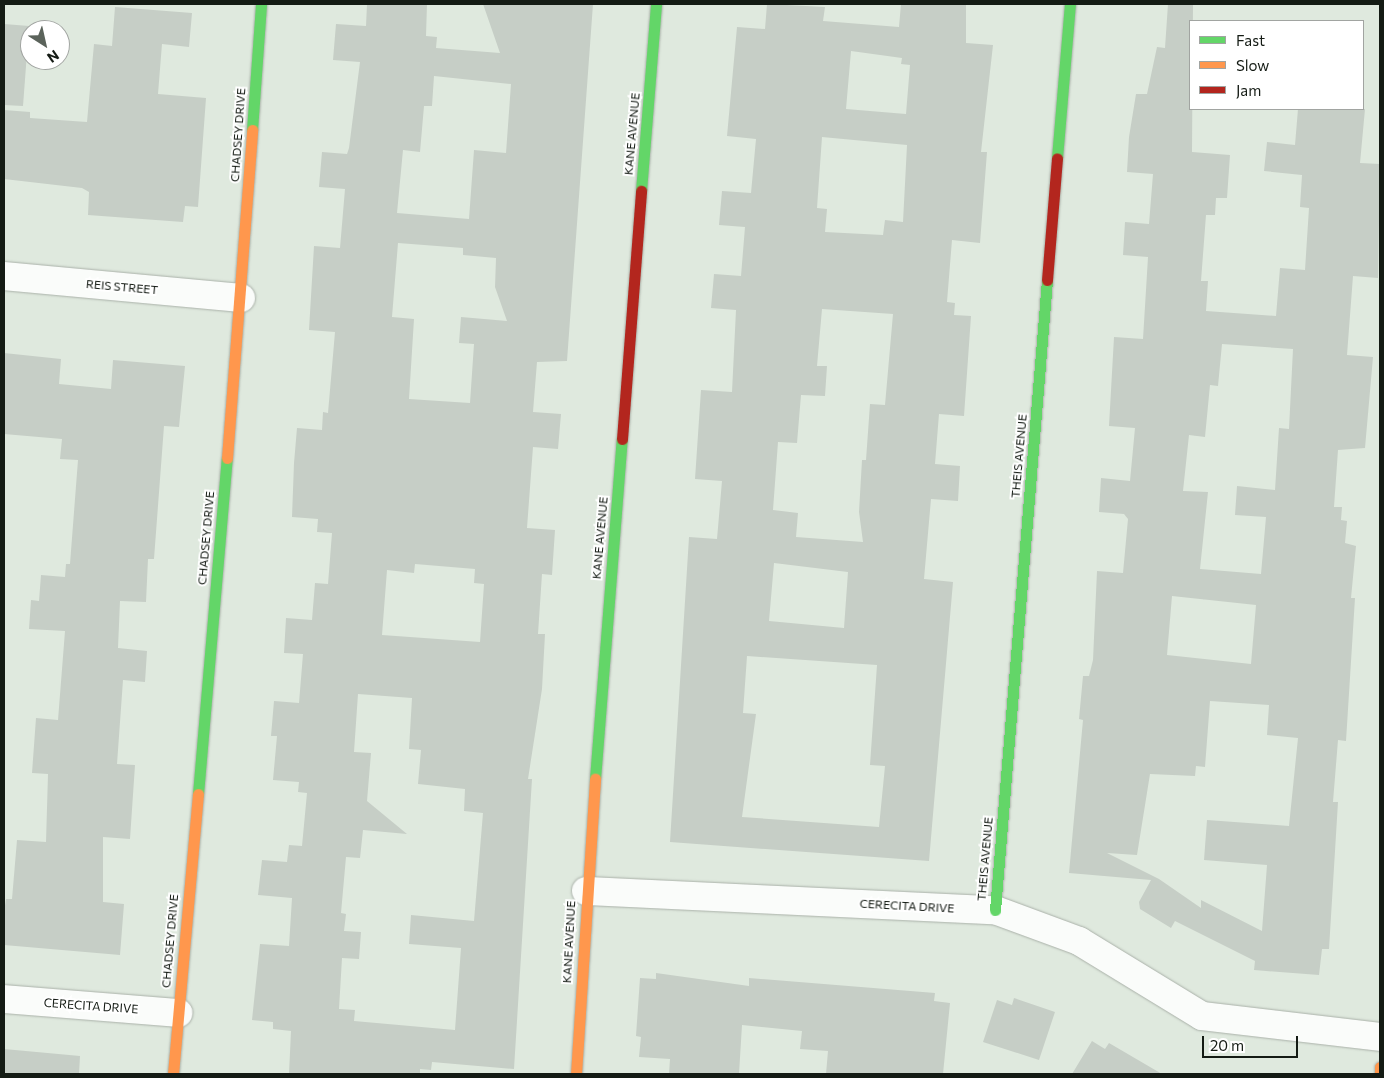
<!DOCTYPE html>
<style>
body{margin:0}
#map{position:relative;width:1384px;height:1078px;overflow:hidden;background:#dfe9de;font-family:Commissioner,sans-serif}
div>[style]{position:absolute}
.building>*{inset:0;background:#c6cec6}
.roads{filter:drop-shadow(0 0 1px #aab1a9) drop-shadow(0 0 1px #aab1a9)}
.street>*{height:28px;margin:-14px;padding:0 14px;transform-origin:14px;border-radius:14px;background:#fafcfa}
.fast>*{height:11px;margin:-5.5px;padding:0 5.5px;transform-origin:5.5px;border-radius:5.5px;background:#63d668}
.slow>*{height:11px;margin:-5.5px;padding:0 5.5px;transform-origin:5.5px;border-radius:5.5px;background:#ff974d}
.jam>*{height:11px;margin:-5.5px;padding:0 5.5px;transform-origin:5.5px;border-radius:5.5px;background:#b3261e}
span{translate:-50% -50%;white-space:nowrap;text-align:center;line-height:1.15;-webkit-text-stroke:4px #fff;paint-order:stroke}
.street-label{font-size:12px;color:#141b14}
.frame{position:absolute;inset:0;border:5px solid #141b14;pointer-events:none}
.legend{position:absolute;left:1189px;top:20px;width:175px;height:90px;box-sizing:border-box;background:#fff;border:1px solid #a1a4a1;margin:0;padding:6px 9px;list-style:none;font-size:15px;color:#141b14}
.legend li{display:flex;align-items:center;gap:10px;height:25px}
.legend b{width:25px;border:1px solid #a1a4a1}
.north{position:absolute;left:20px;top:20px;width:50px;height:50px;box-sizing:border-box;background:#fff;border:1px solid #a1a4a1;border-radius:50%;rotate:145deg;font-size:14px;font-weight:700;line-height:20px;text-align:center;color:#141b14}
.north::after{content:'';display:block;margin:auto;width:18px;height:22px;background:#5b635b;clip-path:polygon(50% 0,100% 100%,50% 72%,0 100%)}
.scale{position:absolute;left:1202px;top:1036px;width:96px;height:22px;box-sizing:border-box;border:2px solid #141b14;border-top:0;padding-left:6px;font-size:15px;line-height:18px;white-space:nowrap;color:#141b14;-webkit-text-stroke:4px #fff;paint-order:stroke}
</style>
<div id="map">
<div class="building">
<div style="clip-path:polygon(evenodd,367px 4px,427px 4px,426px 36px,437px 37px,436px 48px,500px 53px,483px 4px,593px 4px,567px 361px,537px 362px,533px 412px,561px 414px,558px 449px,533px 447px,527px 528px,555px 530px,552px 575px,542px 574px,538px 634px,545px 634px,542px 689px,528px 779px,532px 779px,514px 1069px,432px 1062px,431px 1070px,420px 1069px,420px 1074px,289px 1074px,291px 1031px,273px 1029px,273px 1022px,252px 1020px,260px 944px,289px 946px,292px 898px,258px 895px,262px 860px,287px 862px,289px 845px,302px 846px,307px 793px,298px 792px,299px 782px,273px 780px,277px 736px,271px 736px,274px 701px,299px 703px,303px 654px,284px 653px,286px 618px,312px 620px,315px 583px,328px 584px,332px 533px,317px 532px,318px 519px,292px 517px,294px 463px,297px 428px,322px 430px,323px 412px,328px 413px,335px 332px,309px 330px,314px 246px,340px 248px,345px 189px,319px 187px,322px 152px,347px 154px,349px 148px,360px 62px,333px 60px,336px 24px,366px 26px,367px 4px,434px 76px,511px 84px,506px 153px,474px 150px,469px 219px,397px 213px,403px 150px,420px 152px,424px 106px,432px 106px,434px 76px,367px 4px,398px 243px,463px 248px,463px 255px,496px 258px,495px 287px,507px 321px,461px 317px,459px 343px,474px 344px,470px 403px,409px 399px,414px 319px,392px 317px,398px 243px,367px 4px,415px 564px,475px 569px,474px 583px,484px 584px,480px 642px,382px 635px,387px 570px,414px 573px,415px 564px,367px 4px,358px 694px,412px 698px,409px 749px,421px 750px,418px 784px,465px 789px,464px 811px,483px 813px,474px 921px,411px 915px,409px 944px,461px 948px,455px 1030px,354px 1021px,355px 1010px,339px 1009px,342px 958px,359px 959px,361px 932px,344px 931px,346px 914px,341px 913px,346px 857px,360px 858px,363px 830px,407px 834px,367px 801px,371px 753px,354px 752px,358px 694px)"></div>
<div style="clip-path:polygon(evenodd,767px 4px,825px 7px,823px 21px,899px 27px,901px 4px,966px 4px,966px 43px,993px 45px,981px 152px,987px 152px,980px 243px,952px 240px,947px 302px,955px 303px,954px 315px,971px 316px,964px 416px,939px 414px,935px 464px,960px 466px,958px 501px,931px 499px,924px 579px,953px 582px,929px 861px,670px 842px,689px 537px,717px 539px,722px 481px,695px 479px,701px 390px,732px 392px,736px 310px,711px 308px,714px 274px,741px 276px,745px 227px,719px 225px,722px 191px,751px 193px,756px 139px,727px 136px,737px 27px,765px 29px,767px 4px,851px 51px,902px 58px,901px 64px,910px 65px,906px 114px,846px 109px,851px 51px,767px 4px,822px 137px,907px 145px,903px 222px,885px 220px,883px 235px,825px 232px,827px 209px,817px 208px,822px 137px,767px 4px,822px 309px,893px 314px,885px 405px,870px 404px,866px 460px,862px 460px,859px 512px,863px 542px,796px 537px,798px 513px,773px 510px,778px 442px,797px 443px,801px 395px,825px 396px,827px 366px,817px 366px,822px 309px,767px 4px,774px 563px,848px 572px,844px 628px,769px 621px,774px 563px,767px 4px,747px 656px,877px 665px,870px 765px,885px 766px,879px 827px,742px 817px,756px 714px,743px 713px,747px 656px)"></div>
<div style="clip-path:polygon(evenodd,1168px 4px,1193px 4px,1192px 152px,1230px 155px,1227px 198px,1216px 198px,1215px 215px,1206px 215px,1201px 281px,1208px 281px,1206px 311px,1276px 316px,1280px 268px,1305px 270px,1309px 208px,1300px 207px,1302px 175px,1264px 171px,1267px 142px,1295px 145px,1298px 109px,1365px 109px,1360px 163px,1380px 164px,1378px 278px,1353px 276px,1347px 355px,1373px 357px,1365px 448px,1338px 450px,1334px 507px,1342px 507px,1341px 520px,1347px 521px,1345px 543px,1356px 546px,1351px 598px,1355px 598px,1346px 741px,1338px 740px,1333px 802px,1338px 802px,1329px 949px,1322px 949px,1319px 975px,1254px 970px,1255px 961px,1175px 921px,1171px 928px,1140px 909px,1139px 902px,1151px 880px,1069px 873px,1083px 720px,1079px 719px,1083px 676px,1089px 676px,1093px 660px,1097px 571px,1123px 573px,1128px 519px,1124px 514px,1099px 512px,1101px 478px,1130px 481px,1135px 428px,1109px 426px,1114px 337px,1143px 339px,1148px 257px,1123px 255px,1125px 222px,1149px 224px,1153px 174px,1127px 172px,1129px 137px,1136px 94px,1147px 94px,1157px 47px,1165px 48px,1168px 4px,1222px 344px,1293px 349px,1289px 429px,1279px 428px,1275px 490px,1237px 486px,1235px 515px,1266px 517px,1261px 574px,1200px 569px,1208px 492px,1183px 491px,1189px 435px,1205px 437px,1210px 385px,1218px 386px,1222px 344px,1168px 4px,1172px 596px,1256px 605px,1251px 664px,1167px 655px,1172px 596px,1168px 4px,1210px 701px,1269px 705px,1267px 735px,1298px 738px,1289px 826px,1207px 820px,1204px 860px,1267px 865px,1262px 931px,1201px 900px,1201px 908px,1159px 879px,1107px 853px,1137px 855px,1150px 774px,1195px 776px,1196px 766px,1205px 767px,1210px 701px)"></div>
<div style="clip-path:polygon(115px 7px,192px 13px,189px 47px,162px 44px,158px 94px,206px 98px,198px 207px,185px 206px,183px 222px,88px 215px,89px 192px,82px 188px,4px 179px,4px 110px,30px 112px,30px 118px,87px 122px,94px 44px,112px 46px)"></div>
<div style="clip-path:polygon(4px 24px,29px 26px,23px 106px,4px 105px)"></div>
<div style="clip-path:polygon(4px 353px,61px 359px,59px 384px,111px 389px,113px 360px,185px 366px,179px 427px,164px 426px,154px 559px,148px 559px,146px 602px,120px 601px,118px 648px,147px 651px,145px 682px,123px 680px,117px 764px,135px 765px,130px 839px,103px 837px,103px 902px,124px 904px,120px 955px,4px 945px,4px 912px,6px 899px,12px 899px,17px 840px,46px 842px,48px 774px,32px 773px,36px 718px,58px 720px,65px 631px,29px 629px,31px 600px,39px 601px,41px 575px,65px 577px,66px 564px,70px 564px,78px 460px,60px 459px,62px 439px,4px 434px)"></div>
<div style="clip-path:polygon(656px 973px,749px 986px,749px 978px,935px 993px,934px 1001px,950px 1003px,943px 1074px,826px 1074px,828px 1051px,800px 1049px,802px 1031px,742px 1025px,739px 1074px,669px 1074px,670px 1059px,639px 1057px,641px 1037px,636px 1036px,640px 978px,656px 979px)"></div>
<div style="clip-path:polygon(1014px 998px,1055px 1012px,1039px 1060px,983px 1042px,997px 1000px,1012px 1005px)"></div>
<div style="clip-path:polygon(1092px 1041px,1105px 1049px,1109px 1043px,1162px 1074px,1072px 1074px)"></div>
<div style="clip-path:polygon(4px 1049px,80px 1056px,79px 1074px,4px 1074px)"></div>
</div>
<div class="roads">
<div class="street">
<div style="left:4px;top:276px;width:238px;rotate:5.3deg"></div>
<div style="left:586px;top:891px;width:409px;rotate:2.7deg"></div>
<div style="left:995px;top:910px;width:90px;rotate:20.3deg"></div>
<div style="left:1079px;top:941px;width:144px;rotate:31.4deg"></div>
<div style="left:1202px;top:1016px;width:179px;rotate:6.7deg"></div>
<div style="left:4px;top:999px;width:175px;rotate:4.6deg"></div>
</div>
<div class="fast">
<div style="left:252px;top:130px;width:126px;rotate:-85.9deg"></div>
<div style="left:1057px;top:158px;width:155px;rotate:-85.2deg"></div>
<div style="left:641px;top:191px;width:188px;rotate:-85.4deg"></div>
<div style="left:595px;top:779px;width:341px;rotate:-85.5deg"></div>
<div style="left:198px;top:794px;width:337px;rotate:-85.1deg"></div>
<div style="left:995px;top:910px;width:632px;rotate:-85.28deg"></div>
</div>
<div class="slow">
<div style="left:227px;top:458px;width:329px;rotate:-85.6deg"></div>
<div style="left:1380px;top:1067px;width:7px;rotate:90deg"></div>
<div style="left:173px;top:1074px;width:281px;rotate:-84.9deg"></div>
<div style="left:576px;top:1074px;width:296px;rotate:-86.3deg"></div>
</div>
<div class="jam">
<div style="left:1047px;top:280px;width:122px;rotate:-85.3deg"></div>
<div style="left:622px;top:439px;width:249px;rotate:-85.6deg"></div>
</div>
</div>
<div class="street-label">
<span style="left:632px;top:134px;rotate:-85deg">KANE AVENUE</span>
<span style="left:238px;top:135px;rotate:-86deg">CHADSEY DRIVE</span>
<span style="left:122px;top:287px;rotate:5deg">REIS STREET</span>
<span style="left:1019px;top:456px;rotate:-85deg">THEIS AVENUE</span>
<span style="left:206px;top:538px;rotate:-85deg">CHADSEY DRIVE</span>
<span style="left:600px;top:538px;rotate:-85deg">KANE AVENUE</span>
<span style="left:985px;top:859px;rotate:-85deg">THEIS AVENUE</span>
<span style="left:907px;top:906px;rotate:3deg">CERECITA DRIVE</span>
<span style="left:170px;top:941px;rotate:-85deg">CHADSEY DRIVE</span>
<span style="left:569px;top:942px;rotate:-87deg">KANE AVENUE</span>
<span style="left:91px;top:1006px;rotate:4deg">CERECITA DRIVE</span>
</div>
<div class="frame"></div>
<ul class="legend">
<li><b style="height:6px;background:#63d668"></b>Fast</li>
<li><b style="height:6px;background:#ff974d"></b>Slow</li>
<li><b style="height:6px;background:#b3261e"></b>Jam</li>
</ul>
<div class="north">N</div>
<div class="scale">20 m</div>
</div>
